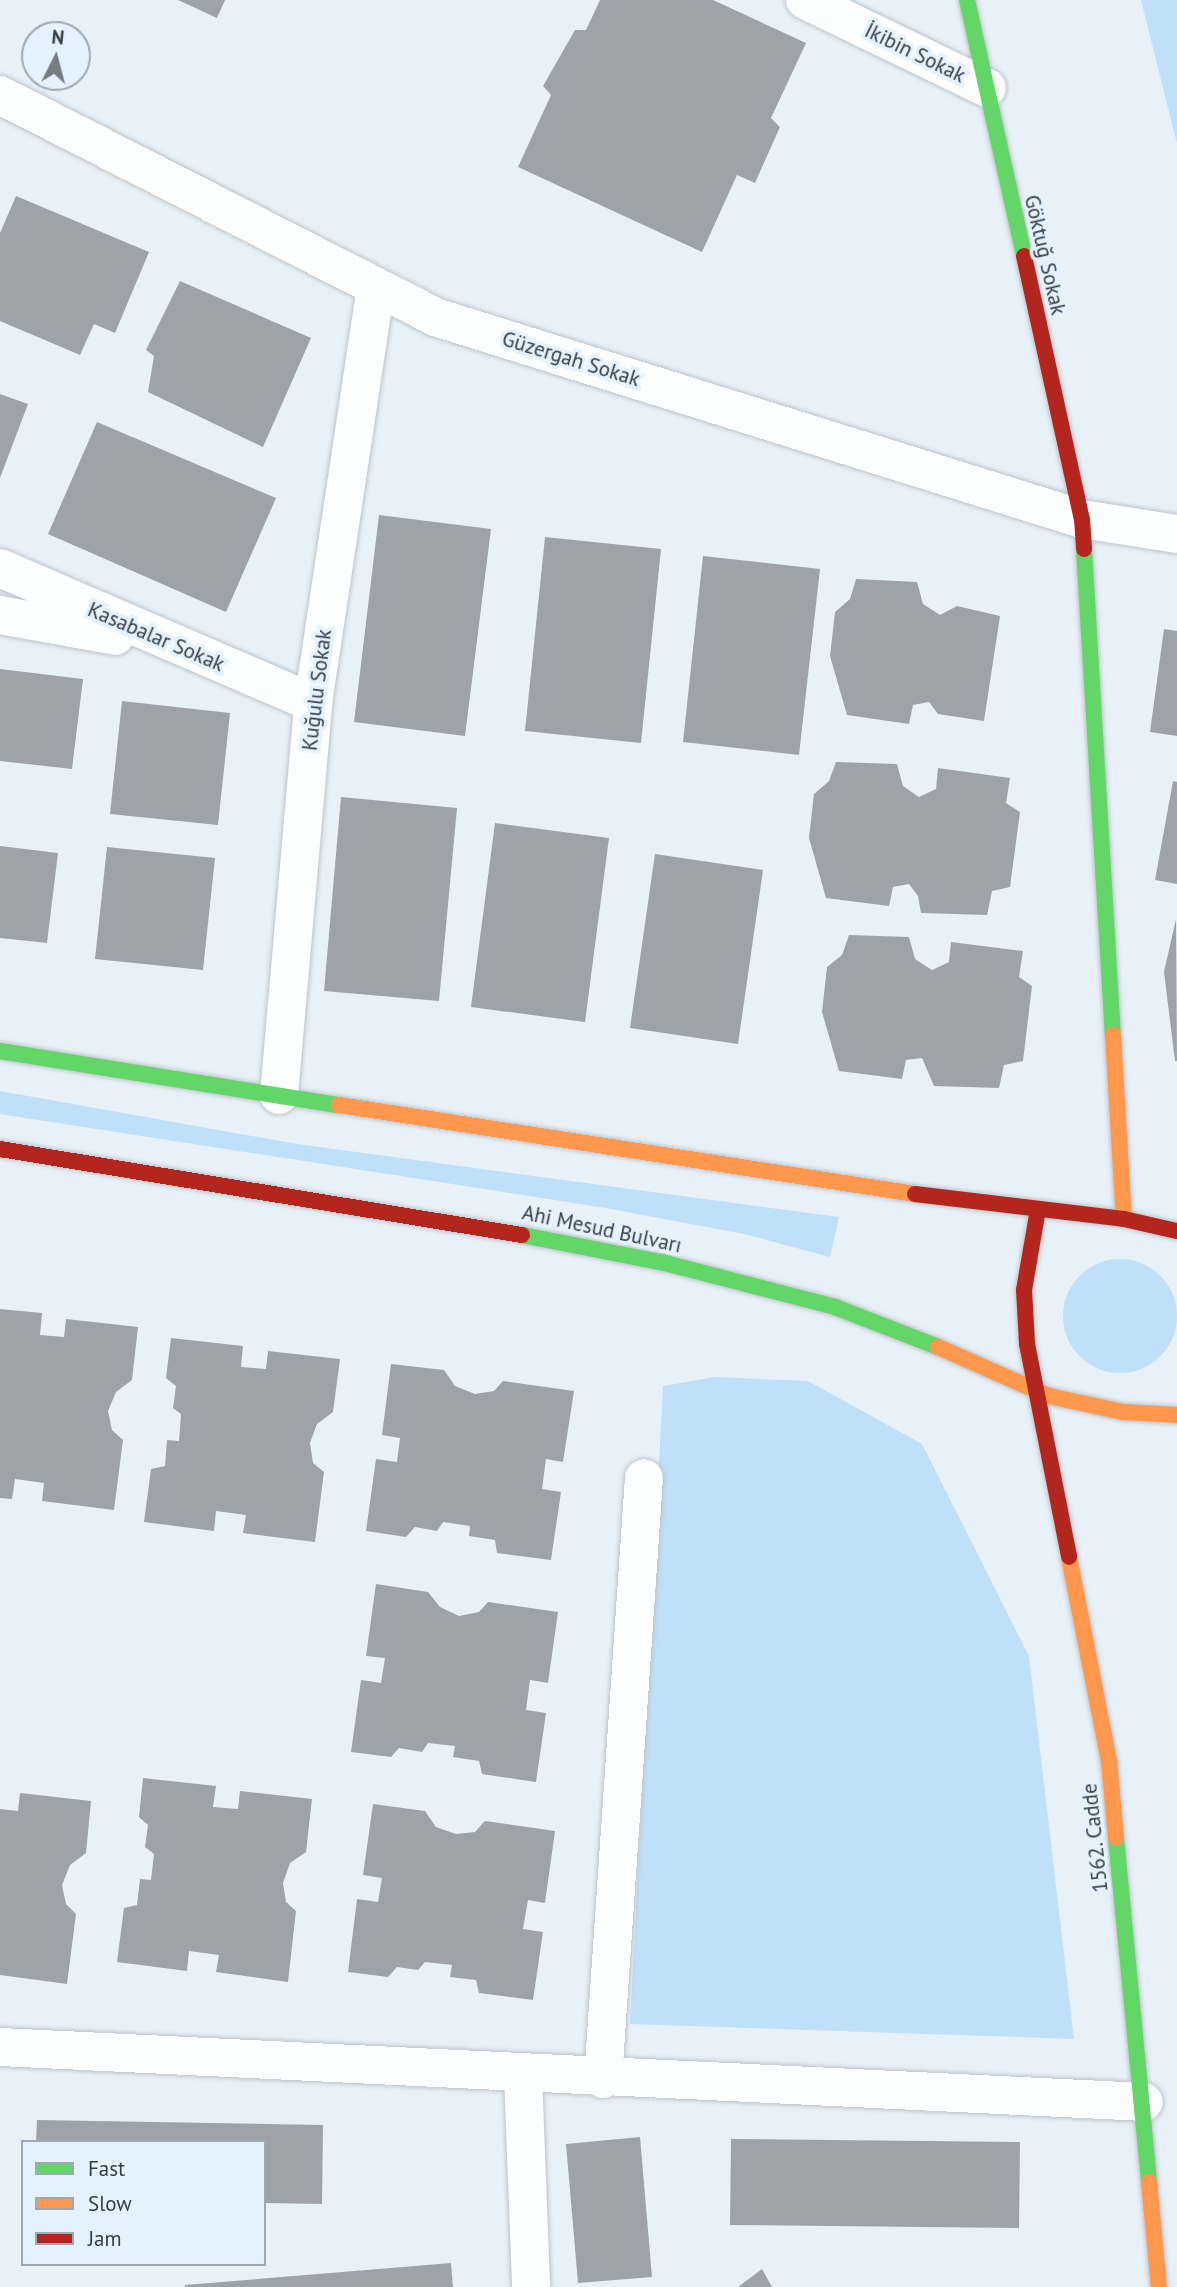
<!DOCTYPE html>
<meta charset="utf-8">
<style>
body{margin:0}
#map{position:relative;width:1177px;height:2287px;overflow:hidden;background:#e9f1f8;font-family:"PT Sans",sans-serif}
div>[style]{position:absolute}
.green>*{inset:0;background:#bfe0f9}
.round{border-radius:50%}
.building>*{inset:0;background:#9da3a9}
.roads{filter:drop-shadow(0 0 2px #bdc4ca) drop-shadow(0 0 2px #bdc4ca)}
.street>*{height:38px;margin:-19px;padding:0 19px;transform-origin:19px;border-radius:19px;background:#fcfdfe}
.fast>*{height:16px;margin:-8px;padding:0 8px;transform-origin:8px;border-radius:8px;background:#63d668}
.slow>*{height:16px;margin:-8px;padding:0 8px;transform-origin:8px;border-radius:8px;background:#ff974d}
.jam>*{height:16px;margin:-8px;padding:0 8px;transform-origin:8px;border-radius:8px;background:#b3261e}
span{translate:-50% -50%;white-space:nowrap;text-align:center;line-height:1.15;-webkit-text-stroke:7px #e3f2fe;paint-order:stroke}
.street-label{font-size:21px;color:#363d43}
.legend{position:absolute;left:21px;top:2140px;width:245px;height:126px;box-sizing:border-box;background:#e3f2fe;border:2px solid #9eaab3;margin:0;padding:9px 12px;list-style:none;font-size:21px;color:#363d43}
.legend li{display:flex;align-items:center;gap:14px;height:35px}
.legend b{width:35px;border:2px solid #9eaab3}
.north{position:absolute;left:21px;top:21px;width:70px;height:70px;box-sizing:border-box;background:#e3f2fe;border:2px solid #9eaab3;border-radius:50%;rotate:6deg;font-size:19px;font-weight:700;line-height:28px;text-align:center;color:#363d43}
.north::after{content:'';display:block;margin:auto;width:24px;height:32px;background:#757c82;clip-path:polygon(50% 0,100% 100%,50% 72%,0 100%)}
</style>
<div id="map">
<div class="green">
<div style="clip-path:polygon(1141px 0,1177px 0,1177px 143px,1167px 104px)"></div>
<div style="clip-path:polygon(0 1091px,297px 1144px,839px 1217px,830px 1257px,744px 1234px,600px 1207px,0 1114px)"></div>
<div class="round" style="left:1063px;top:1259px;width:114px;height:114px"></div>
<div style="clip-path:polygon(715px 1377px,808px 1381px,922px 1444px,1029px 1656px,1074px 2039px,630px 2024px,663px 1386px)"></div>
</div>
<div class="building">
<div style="clip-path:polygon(178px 0,225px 0,217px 18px)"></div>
<div style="clip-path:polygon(600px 0,713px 0,806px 43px,771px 118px,780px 127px,755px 183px,737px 175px,702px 252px,518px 167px,551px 95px,543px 86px,575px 30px,586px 30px)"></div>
<div style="clip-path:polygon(16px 196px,149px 252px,115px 333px,94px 324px,80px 355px,0 321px,0 233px)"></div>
<div style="clip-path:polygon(180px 281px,311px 338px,263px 447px,148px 392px,154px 356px,146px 350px)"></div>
<div style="clip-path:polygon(0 394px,28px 404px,0 478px)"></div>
<div style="clip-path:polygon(97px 422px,276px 498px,226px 612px,48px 534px)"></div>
<div style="clip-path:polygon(379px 515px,491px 529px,465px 736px,354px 722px)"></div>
<div style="clip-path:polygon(545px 537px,661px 549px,641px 743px,525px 731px)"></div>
<div style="clip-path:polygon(703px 556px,820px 569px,799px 755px,683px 742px)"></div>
<div style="clip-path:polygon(856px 579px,917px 582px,923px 604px,940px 615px,957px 606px,1000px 616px,984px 721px,938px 714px,929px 702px,913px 705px,909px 724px,847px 715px,830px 656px,835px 612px,850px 599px)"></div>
<div style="clip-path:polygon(1164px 629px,1177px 631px,1177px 736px,1150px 732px)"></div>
<div style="clip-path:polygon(0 669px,83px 679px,72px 769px,0 761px)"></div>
<div style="clip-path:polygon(122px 701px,230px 713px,218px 825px,110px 814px)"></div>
<div style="clip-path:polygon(836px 762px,897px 764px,903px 786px,919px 797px,936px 789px,938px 768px,1010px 778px,1006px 803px,1020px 812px,1010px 887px,992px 891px,987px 915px,921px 913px,918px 896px,909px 884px,893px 887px,889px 906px,826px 898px,809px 838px,814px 794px,829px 781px)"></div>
<div style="clip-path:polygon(1173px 781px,1177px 782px,1177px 884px,1155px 880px)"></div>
<div style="clip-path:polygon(341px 797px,457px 808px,439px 1001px,324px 991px)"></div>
<div style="clip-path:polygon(495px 823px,609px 838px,585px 1022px,471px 1007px)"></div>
<div style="clip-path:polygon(0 846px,58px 853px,47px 943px,0 938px)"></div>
<div style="clip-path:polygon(107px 847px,215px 858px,203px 970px,95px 959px)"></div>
<div style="clip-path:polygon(655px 854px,763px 870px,738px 1044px,630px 1028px)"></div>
<div style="clip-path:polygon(1176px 919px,1177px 1061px,1175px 1061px,1164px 972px)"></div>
<div style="clip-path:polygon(849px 935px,909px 937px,915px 959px,932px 970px,949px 962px,951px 942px,1023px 951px,1019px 977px,1032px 986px,1023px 1061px,1004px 1065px,999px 1088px,934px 1086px,922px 1058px,906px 1060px,902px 1079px,839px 1071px,822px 1012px,827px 967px,842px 955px)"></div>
<div style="clip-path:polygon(0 1309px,42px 1313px,40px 1335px,64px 1337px,66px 1319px,138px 1327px,132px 1380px,116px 1392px,108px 1411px,112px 1430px,123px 1440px,114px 1510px,42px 1501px,44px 1483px,15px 1479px,12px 1499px,0 1498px)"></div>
<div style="clip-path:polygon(171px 1338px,243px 1346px,241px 1367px,266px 1369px,268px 1351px,340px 1359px,333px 1412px,317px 1424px,310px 1443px,313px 1463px,324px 1472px,315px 1542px,243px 1533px,246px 1515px,216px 1511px,214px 1531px,144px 1522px,151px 1469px,165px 1466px,167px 1440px,179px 1441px,181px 1414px,173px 1408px,176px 1386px,166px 1378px)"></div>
<div style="clip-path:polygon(391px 1364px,444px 1370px,455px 1386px,475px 1394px,494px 1391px,503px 1381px,574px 1391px,563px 1462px,546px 1459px,542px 1489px,561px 1492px,551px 1560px,497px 1553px,495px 1540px,469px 1536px,470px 1526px,443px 1522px,437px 1531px,415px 1527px,406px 1537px,366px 1531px,376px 1459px,397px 1462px,400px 1438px,382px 1435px)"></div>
<div style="clip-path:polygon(376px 1584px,428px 1592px,440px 1607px,459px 1616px,479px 1612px,488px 1602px,558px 1612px,548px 1683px,530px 1680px,526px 1710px,546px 1713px,536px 1782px,482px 1774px,479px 1761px,453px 1757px,455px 1746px,428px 1743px,422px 1752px,399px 1748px,391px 1757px,351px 1752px,361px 1680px,381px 1683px,385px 1658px,366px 1656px)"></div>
<div style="clip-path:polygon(143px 1778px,216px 1786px,213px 1807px,238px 1809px,240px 1791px,312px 1799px,306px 1852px,290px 1863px,283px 1883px,286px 1902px,296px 1911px,288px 1982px,216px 1972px,219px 1955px,189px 1951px,187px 1971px,117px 1962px,124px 1908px,137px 1905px,140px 1879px,151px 1880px,154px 1854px,145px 1847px,148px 1825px,139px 1817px)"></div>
<div style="clip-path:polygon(20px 1793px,91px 1801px,86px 1853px,70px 1865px,62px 1885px,66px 1904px,76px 1914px,67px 1984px,0 1975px,0 1809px,18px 1811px)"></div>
<div style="clip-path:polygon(373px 1804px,425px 1811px,436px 1827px,456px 1834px,475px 1832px,485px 1821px,555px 1831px,545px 1903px,528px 1900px,523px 1929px,543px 1932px,533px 2000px,479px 1993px,476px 1980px,450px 1977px,452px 1965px,425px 1962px,418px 1970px,397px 1967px,388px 1977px,348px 1972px,357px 1899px,378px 1902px,382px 1878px,363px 1875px)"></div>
<div style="clip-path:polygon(37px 2120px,323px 2125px,322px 2204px,264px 2203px,264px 2142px,36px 2142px)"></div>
<div style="clip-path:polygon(640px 2137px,652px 2277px,578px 2283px,566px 2144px)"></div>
<div style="clip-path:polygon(731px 2139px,1020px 2142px,1019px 2228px,730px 2225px)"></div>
<div style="clip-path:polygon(451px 2263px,453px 2287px,185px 2287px,185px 2285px)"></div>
<div style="clip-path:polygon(762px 2269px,772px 2287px,738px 2287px)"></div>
</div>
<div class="roads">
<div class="street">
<div style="left:805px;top:0;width:202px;rotate:25.8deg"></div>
<div style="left:0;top:95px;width:488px;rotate:27deg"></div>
<div style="left:435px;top:317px;width:678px;rotate:17.34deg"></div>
<div style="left:1082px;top:519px;width:96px;rotate:9deg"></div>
<div style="left:0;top:568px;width:341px;rotate:23.3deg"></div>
<div style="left:0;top:615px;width:117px;rotate:10.3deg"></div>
<div style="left:279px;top:1095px;width:393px;rotate:-85deg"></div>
<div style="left:313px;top:703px;width:421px;rotate:-81.4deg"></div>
<div style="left:0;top:2047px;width:1145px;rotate:2.75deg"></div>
<div style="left:523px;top:2075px;width:212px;rotate:87.8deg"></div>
<div style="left:603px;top:2079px;width:602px;rotate:-86.1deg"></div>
</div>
<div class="fast">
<div style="left:967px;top:0;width:262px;rotate:77.4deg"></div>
<div style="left:1084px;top:549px;width:487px;rotate:86.6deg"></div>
<div style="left:0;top:1051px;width:343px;rotate:9.1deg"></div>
<div style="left:522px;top:1235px;width:146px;rotate:11.1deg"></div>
<div style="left:665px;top:1263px;width:176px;rotate:14.5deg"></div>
<div style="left:835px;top:1307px;width:110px;rotate:21.2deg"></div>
<div style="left:1116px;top:1838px;width:346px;rotate:84.5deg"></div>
</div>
<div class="slow">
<div style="left:1113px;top:1035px;width:184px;rotate:86.6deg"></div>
<div style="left:339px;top:1105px;width:583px;rotate:8.78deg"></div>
<div style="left:938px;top:1347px;width:121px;rotate:23.8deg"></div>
<div style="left:1049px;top:1396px;width:76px;rotate:12.2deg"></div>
<div style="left:1123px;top:1412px;width:54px;rotate:3.2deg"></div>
<div style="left:1069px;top:1557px;width:208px;rotate:78.9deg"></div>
<div style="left:1109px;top:1761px;width:77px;rotate:84.8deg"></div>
<div style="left:1149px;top:2182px;width:105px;rotate:84.6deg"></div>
</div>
<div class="jam">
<div style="left:1024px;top:256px;width:269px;rotate:77.6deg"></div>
<div style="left:1082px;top:519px;width:30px;rotate:86deg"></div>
<div style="left:0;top:1149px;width:529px;rotate:9.36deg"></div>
<div style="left:915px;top:1194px;width:210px;rotate:6.8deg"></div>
<div style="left:1124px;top:1219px;width:54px;rotate:12.8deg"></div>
<div style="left:1038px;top:1209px;width:82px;rotate:99.8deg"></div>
<div style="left:1024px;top:1290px;width:54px;rotate:86.8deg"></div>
<div style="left:1027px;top:1344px;width:217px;rotate:78.8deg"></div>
</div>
</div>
<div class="street-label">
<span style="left:915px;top:53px;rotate:26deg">İkibin Sokak</span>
<span style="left:1045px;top:255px;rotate:77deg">Göktuğ Sokak</span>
<span style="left:571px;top:359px;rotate:17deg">Güzergah Sokak</span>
<span style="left:156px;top:637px;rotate:23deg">Kasabalar Sokak</span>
<span style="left:317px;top:690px;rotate:-83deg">Kuğulu Sokak</span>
<span style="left:602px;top:1229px;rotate:12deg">Ahi Mesud Bulvarı</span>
<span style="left:1095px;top:1838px;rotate:-96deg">1562. Cadde</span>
</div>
<ul class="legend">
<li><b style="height:9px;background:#63d668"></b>Fast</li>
<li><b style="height:9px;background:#ff974d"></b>Slow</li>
<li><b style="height:9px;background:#b3261e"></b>Jam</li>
</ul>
<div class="north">N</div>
</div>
